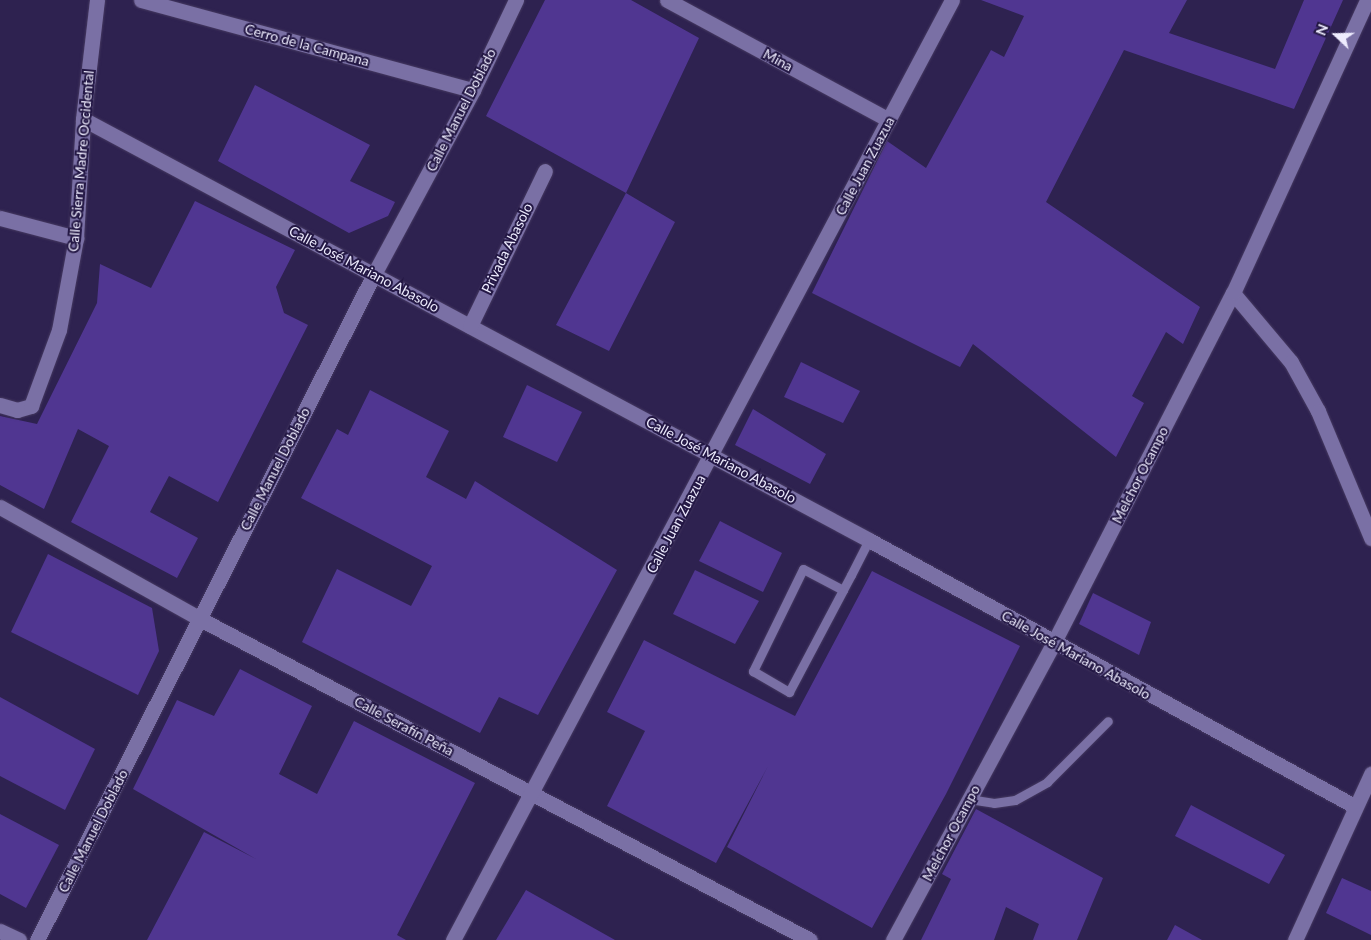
<!DOCTYPE html>
<meta charset="utf-8">
<style>
body{margin:0}
#map{position:relative;width:1371px;height:940px;overflow:hidden;background:#2e2250;font-family:Lato,sans-serif}
div>[style]{position:absolute}
.building>*{inset:0;background:#503691}
.roads{filter:drop-shadow(0 0 1px #463a61) drop-shadow(0 0 1px #463a61)}
.lane>*{height:9px;margin:-4.5px;padding:0 4.5px;transform-origin:4.5px;border-radius:4.5px;background:#7a70a5}
.street>*{height:15px;margin:-7.5px;padding:0 7.5px;transform-origin:7.5px;border-radius:7.5px;background:#7a70a5}
span{translate:-50% -50%;white-space:nowrap;text-align:center;line-height:1.15;-webkit-text-stroke:4px #241845;paint-order:stroke}
.street-label{font-size:14px;color:#eeecfe}
.north{position:absolute;left:1311px;top:10px;width:50px;height:50px;-webkit-text-stroke:4px #241845;paint-order:stroke;rotate:291deg;font-size:14px;font-weight:700;line-height:20px;text-align:center;color:#eeecfe}
.north::after{content:'';display:block;margin:auto;width:18px;height:22px;background:#eeecfe;clip-path:polygon(50% 0,100% 100%,50% 72%,0 100%)}
</style>
<div id="map">
<div class="building">
<div style="clip-path:polygon(545px 0,631px 0,699px 38px,626px 193px,675px 222px,609px 351px,556px 325px,626px 193px,486px 116px)"></div>
<div style="clip-path:polygon(981px 0,1187px 0,1169px 33px,1275px 69px,1304px 0,1343px 0,1294px 109px,1124px 50px,1046px 202px,1200px 307px,1183px 344px,1166px 332px,1132px 396px,1144px 403px,1116px 457px,973px 344px,960px 367px,812px 293px,887px 141px,926px 168px,991px 50px,1004px 57px,1024px 16px)"></div>
<div style="clip-path:polygon(255px 85px,370px 145px,350px 181px,395px 202px,388px 216px,349px 233px,218px 161px)"></div>
<div style="clip-path:polygon(195px 201px,295px 250px,276px 287px,284px 313px,308px 325px,218px 502px,169px 476px,150px 512px,198px 538px,177px 578px,71px 522px,109px 446px,78px 429px,44px 509px,0 485px,0 416px,37px 424px,97px 303px,100px 264px,151px 288px)"></div>
<div style="clip-path:polygon(801px 362px,860px 391px,843px 423px,784px 397px)"></div>
<div style="clip-path:polygon(527px 385px,582px 412px,557px 462px,503px 437px)"></div>
<div style="clip-path:polygon(370px 390px,449px 431px,426px 477px,466px 499px,475px 481px,617px 570px,538px 715px,499px 697px,480px 733px,302px 642px,337px 569px,411px 606px,432px 566px,301px 498px,337px 429px,348px 435px)"></div>
<div style="clip-path:polygon(753px 409px,826px 454px,810px 484px,735px 445px)"></div>
<div style="clip-path:polygon(720px 521px,782px 553px,763px 592px,699px 561px)"></div>
<div style="clip-path:polygon(48px 554px,152px 608px,159px 651px,138px 695px,11px 632px)"></div>
<div style="clip-path:polygon(695px 570px,759px 601px,735px 644px,673px 614px)"></div>
<div style="clip-path:polygon(872px 571px,1020px 646px,946px 794px,872px 928px,727px 847px,768px 766px,716px 863px,607px 806px,645px 731px,607px 712px,644px 640px,795px 716px)"></div>
<div style="clip-path:polygon(1093px 593px,1151px 622px,1139px 655px,1079px 624px)"></div>
<div style="clip-path:polygon(240px 669px,312px 706px,279px 774px,317px 794px,354px 721px,475px 783px,397px 935px,406px 940px,147px 940px,204px 832px,256px 859px,133px 789px,177px 700px,214px 716px)"></div>
<div style="clip-path:polygon(0 697px,95px 749px,65px 810px,0 776px)"></div>
<div style="clip-path:polygon(1191px 805px,1285px 855px,1269px 884px,1175px 836px)"></div>
<div style="clip-path:polygon(976px 809px,1103px 878px,1077px 940px,1033px 940px,1039px 924px,1006px 907px,994px 940px,921px 940px,951px 879px,942px 874px)"></div>
<div style="clip-path:polygon(0 814px,59px 845px,26px 908px,0 894px)"></div>
<div style="clip-path:polygon(1342px 878px,1371px 891px,1371px 935px,1326px 913px)"></div>
<div style="clip-path:polygon(526px 890px,615px 940px,496px 940px)"></div>
<div style="clip-path:polygon(1175px 925px,1202px 940px,1167px 940px)"></div>
</div>
<div class="roads">
<div class="lane">
<div style="left:843px;top:590px;width:45px;rotate:-152.3deg"></div>
<div style="left:803px;top:569px;width:114px;rotate:116.1deg"></div>
<div style="left:753px;top:671px;width:42px;rotate:30.3deg"></div>
<div style="left:789px;top:692px;width:115px;rotate:-62.1deg"></div>
<div style="left:843px;top:590px;width:17px;rotate:-62deg"></div>
<div style="left:851px;top:575px;width:39px;rotate:-63deg"></div>
<div style="left:969px;top:799px;width:25px;rotate:9deg"></div>
<div style="left:994px;top:803px;width:21px;rotate:-8deg"></div>
<div style="left:1015px;top:800px;width:37px;rotate:-29deg"></div>
<div style="left:1047px;top:782px;width:86px;rotate:-45deg"></div>
</div>
<div class="street">
<div style="left:141px;top:0;width:344px;rotate:15.2deg"></div>
<div style="left:667px;top:0;width:252px;rotate:28.4deg"></div>
<div style="left:83px;top:119px;width:892px;rotate:28.17deg"></div>
<div style="left:869px;top:540px;width:555px;rotate:28.73deg"></div>
<div style="left:0;top:218px;width:79px;rotate:14.7deg"></div>
<div style="left:1233px;top:293px;width:90px;rotate:50deg"></div>
<div style="left:1291px;top:362px;width:56px;rotate:61.1deg"></div>
<div style="left:1318px;top:411px;width:138px;rotate:67.3deg"></div>
<div style="left:470px;top:326px;width:172px;rotate:-64.2deg"></div>
<div style="left:0;top:405px;width:18px;rotate:16deg"></div>
<div style="left:17px;top:410px;width:15px;rotate:-16deg"></div>
<div style="left:31px;top:406px;width:81px;rotate:-69.8deg"></div>
<div style="left:59px;top:330px;width:94px;rotate:-79.5deg"></div>
<div style="left:76px;top:238px;width:119px;rotate:-86.6deg"></div>
<div style="left:83px;top:119px;width:120px;rotate:-83.3deg"></div>
<div style="left:0;top:507px;width:229px;rotate:29.2deg"></div>
<div style="left:200px;top:619px;width:689px;rotate:27.75deg"></div>
<div style="left:0;top:931px;width:21px;rotate:25deg"></div>
<div style="left:37px;top:940px;width:746px;rotate:-63.16deg"></div>
<div style="left:374px;top:274px;width:209px;rotate:-61.7deg"></div>
<div style="left:473px;top:90px;width:100px;rotate:-64.5deg"></div>
<div style="left:453px;top:940px;width:1064px;rotate:-62.04deg"></div>
<div style="left:893px;top:940px;width:336px;rotate:-61.6deg"></div>
<div style="left:1053px;top:644px;width:394px;rotate:-62.9deg"></div>
<div style="left:1233px;top:293px;width:322px;rotate:-65.4deg"></div>
<div style="left:1295px;top:940px;width:183px;rotate:-65.4deg"></div>
</div>
</div>
<div class="street-label">
<span style="left:307px;top:45px;rotate:15deg">Cerro de la Campana</span>
<span style="left:778px;top:60px;rotate:28deg">Mina</span>
<span style="left:461px;top:110px;rotate:-63deg">Calle Manuel Doblado</span>
<span style="left:81px;top:161px;rotate:-85deg">Calle Sierra Madre Occidental</span>
<span style="left:865px;top:166px;rotate:-62deg">Calle Juan Zuazua</span>
<span style="left:507px;top:248px;rotate:-64deg">Privada Abasolo</span>
<span style="left:364px;top:269px;rotate:28deg">Calle José Mariano Abasolo</span>
<span style="left:721px;top:460px;rotate:28deg">Calle José Mariano Abasolo</span>
<span style="left:275px;top:469px;rotate:-63deg">Calle Manuel Doblado</span>
<span style="left:1140px;top:475px;rotate:-63deg">Melchor Ocampo</span>
<span style="left:676px;top:524px;rotate:-62deg">Calle Juan Zuazua</span>
<span style="left:1076px;top:655px;rotate:29deg">Calle José Mariano Abasolo</span>
<span style="left:404px;top:726px;rotate:28deg">Calle Serafín Peña</span>
<span style="left:93px;top:831px;rotate:-63deg">Calle Manuel Doblado</span>
<span style="left:951px;top:833px;rotate:-62deg">Melchor Ocampo</span>
</div>
<div class="north">N</div>
</div>
